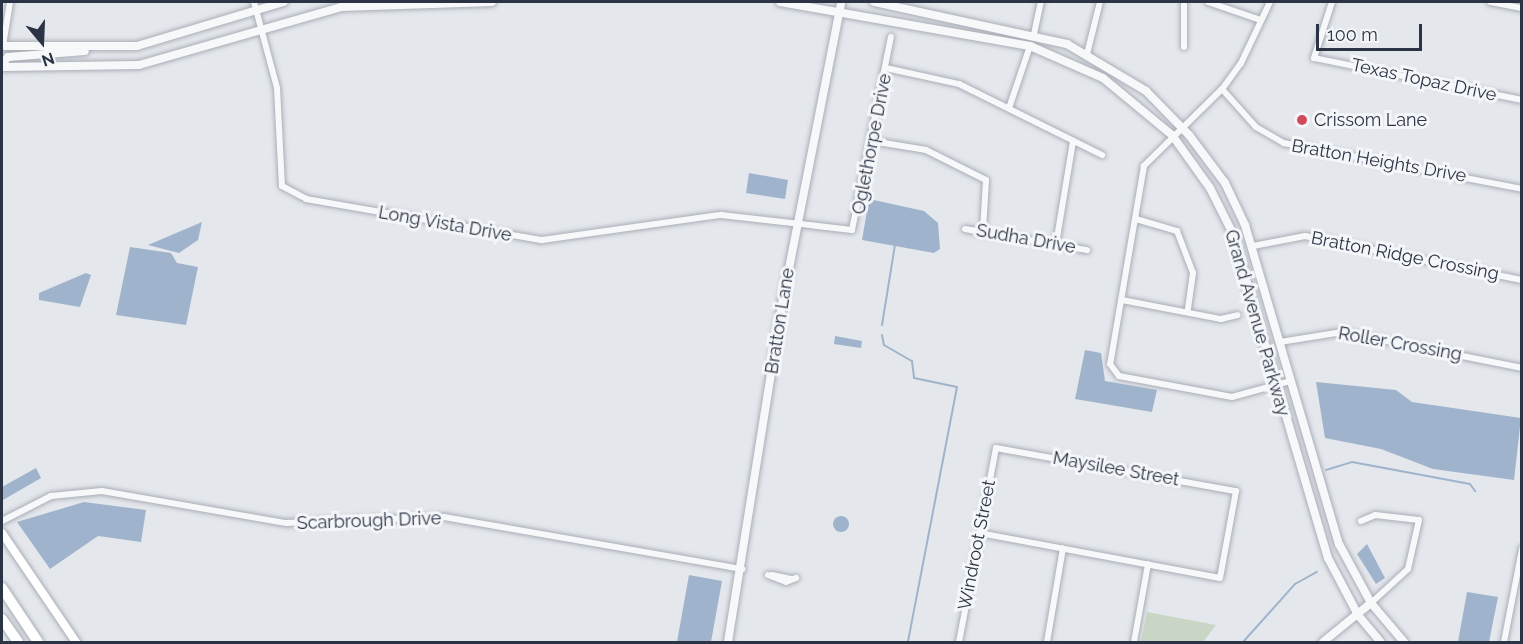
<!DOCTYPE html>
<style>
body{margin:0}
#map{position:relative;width:1523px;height:644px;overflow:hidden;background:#e4e7ec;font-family:Raleway,sans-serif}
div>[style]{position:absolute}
.green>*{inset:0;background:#c9d6c5}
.water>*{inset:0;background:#9fb4cc}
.round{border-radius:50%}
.stream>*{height:2px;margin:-1px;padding:0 1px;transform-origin:1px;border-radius:1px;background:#9fb4cc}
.roads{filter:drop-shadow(0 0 2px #a9aeb7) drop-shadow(0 0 2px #a9aeb7)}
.minor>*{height:6px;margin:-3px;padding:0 3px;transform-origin:3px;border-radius:3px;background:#f7f8fa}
.tertiary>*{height:8px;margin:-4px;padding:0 4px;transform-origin:4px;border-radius:4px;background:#f7f8fa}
.secondary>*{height:8px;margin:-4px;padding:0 4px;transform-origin:4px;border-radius:4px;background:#fff}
.motorway>*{height:10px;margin:-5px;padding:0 5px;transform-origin:5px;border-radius:5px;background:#fff}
.dots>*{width:16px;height:16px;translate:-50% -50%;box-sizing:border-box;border:3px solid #f4f6f9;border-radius:50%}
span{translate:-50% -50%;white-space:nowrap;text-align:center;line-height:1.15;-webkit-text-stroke:6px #f4f6f9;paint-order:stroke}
.street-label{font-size:18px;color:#2b3445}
.poi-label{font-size:18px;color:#2b3445}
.left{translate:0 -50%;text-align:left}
.frame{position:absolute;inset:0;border:3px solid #2b3445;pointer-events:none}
.north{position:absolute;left:12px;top:12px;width:60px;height:60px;-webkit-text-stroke:4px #f4f6f9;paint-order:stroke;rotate:161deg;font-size:16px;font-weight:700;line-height:24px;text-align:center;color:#2b3445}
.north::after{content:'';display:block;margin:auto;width:21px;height:27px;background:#2b3445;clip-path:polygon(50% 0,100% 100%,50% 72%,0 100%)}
.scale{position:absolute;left:1316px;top:24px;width:106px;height:27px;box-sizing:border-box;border:3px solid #2b3445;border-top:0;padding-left:8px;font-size:18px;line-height:21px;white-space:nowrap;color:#2b3445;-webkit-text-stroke:4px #f4f6f9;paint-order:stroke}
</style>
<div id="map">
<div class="green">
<div style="clip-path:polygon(1147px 612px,1216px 625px,1203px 642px,1141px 642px)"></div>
</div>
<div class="water">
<div style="clip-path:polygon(749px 173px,788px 180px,785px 199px,746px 193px)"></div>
<div style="clip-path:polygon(869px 199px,924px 211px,938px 223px,940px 249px,934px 253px,862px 240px)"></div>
<div style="clip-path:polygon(202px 222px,198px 240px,179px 253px,148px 245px)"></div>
<div style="clip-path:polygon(130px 247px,171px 253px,177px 263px,198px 267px,186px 325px,116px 315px)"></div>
<div style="clip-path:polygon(86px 273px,91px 275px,80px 307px,39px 300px,39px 293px)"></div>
<div style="clip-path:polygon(835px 336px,862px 341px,861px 348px,834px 344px)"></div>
<div style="clip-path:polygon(1085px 350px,1101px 353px,1105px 381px,1157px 390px,1152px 412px,1075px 399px)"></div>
<div style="clip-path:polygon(1316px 382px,1396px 390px,1412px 402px,1521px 418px,1514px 480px,1433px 469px,1381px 449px,1325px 438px)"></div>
<div style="clip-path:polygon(36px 468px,41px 478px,3px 500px,2px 487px)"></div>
<div style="clip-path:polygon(84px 502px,146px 510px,141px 542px,98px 536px,50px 569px,17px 522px)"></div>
<div class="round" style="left:833px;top:516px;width:16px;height:16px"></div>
<div style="clip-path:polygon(1367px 544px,1385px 578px,1376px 584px,1357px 554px)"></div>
<div style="clip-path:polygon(689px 575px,722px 581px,711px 642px,677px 642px)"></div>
<div style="clip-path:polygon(1467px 592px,1498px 597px,1489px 642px,1458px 642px)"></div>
</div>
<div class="stream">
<div style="left:882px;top:325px;width:81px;rotate:-80.8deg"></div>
<div style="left:882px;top:335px;width:10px;rotate:79deg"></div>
<div style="left:884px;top:345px;width:32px;rotate:30deg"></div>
<div style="left:912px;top:361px;width:17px;rotate:83deg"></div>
<div style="left:914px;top:378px;width:44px;rotate:11.8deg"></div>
<div style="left:957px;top:387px;width:260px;rotate:100.9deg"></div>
<div style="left:1326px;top:470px;width:27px;rotate:-17deg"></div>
<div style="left:1352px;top:462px;width:120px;rotate:10.6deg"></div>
<div style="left:1470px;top:484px;width:9px;rotate:54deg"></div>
<div style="left:1243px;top:642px;width:78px;rotate:-48.1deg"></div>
<div style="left:1295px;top:584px;width:25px;rotate:-29deg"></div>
</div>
<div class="roads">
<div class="minor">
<div style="left:254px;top:2px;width:89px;rotate:75deg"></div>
<div style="left:277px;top:88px;width:98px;rotate:87.1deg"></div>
<div style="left:282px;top:186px;width:27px;rotate:28deg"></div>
<div style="left:306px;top:199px;width:240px;rotate:9.9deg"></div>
<div style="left:542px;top:240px;width:181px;rotate:-8deg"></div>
<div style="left:721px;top:215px;width:132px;rotate:6.5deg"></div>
<div style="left:852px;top:230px;width:197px;rotate:-78.6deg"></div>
<div style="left:1208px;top:2px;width:56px;rotate:18.8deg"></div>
<div style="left:1270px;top:2px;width:68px;rotate:115.4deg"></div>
<div style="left:1241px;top:63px;width:32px;rotate:126deg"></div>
<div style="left:1222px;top:89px;width:110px;rotate:135.4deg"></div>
<div style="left:1144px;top:166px;width:201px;rotate:99.7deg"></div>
<div style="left:1110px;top:364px;width:15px;rotate:53deg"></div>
<div style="left:1119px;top:376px;width:115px;rotate:10.5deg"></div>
<div style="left:1232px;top:397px;width:60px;rotate:-15.4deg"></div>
<div style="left:1332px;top:2px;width:59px;rotate:107.8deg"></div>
<div style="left:1314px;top:58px;width:212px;rotate:11.4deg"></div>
<div style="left:1490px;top:2px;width:33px;rotate:11deg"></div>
<div style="left:1034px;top:34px;width:33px;rotate:-78deg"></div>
<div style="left:3px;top:46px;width:45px;rotate:-81deg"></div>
<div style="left:1184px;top:47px;width:45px;rotate:-90deg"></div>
<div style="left:1087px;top:54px;width:54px;rotate:-76deg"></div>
<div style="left:886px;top:68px;width:75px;rotate:12.4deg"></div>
<div style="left:959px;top:84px;width:160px;rotate:26.4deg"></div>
<div style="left:1222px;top:89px;width:51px;rotate:48.2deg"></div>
<div style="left:1256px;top:127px;width:32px;rotate:30deg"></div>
<div style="left:1284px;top:143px;width:242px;rotate:10.9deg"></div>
<div style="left:1009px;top:108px;width:65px;rotate:-71.3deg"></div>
<div style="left:872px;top:141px;width:55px;rotate:9.5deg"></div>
<div style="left:926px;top:150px;width:67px;rotate:26.6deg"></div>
<div style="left:986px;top:180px;width:51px;rotate:93.4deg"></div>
<div style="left:1136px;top:219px;width:43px;rotate:16.3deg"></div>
<div style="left:1177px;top:231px;width:45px;rotate:69.1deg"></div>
<div style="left:1193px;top:273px;width:37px;rotate:98deg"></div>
<div style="left:965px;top:229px;width:124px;rotate:9.8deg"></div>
<div style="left:1056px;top:244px;width:104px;rotate:-80.6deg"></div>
<div style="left:1253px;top:246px;width:53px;rotate:-10.9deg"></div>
<div style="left:1305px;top:236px;width:221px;rotate:11.5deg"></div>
<div style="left:1122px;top:300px;width:101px;rotate:10.9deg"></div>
<div style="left:1221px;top:319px;width:17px;rotate:-13deg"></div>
<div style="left:1280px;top:342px;width:63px;rotate:-9.2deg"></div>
<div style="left:1342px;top:332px;width:184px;rotate:11.3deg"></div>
<div style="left:2px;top:521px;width:55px;rotate:-27deg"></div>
<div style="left:51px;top:496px;width:51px;rotate:-5.6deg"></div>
<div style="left:102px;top:491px;width:187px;rotate:9.9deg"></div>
<div style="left:286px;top:523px;width:158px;rotate:-2.2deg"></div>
<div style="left:444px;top:517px;width:303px;rotate:9.9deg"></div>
<div style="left:1361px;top:521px;width:15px;rotate:-23deg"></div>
<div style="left:1375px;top:515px;width:44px;rotate:6.5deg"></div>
<div style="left:1419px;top:520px;width:50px;rotate:102.7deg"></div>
<div style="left:1408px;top:569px;width:50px;rotate:137.4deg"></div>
<div style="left:768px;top:575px;width:19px;rotate:21deg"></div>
<div style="left:786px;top:582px;width:11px;rotate:-22deg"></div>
<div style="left:772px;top:575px;width:19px;rotate:12deg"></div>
<div style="left:959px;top:642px;width:197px;rotate:-79.2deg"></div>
<div style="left:996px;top:448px;width:244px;rotate:10.2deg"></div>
<div style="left:1236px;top:491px;width:88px;rotate:100.4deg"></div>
<div style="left:1220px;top:578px;width:244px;rotate:-169.4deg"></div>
<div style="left:1047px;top:642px;width:95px;rotate:-80.3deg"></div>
<div style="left:1134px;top:642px;width:79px;rotate:-79.8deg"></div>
<div style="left:1504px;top:642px;width:95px;rotate:-79deg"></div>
</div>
<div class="tertiary">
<div style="left:780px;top:2px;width:254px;rotate:10deg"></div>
<div style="left:1030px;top:46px;width:80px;rotate:23.7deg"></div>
<div style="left:1103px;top:78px;width:89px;rotate:39.6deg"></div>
<div style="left:1172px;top:135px;width:65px;rotate:54.4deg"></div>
<div style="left:1210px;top:188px;width:49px;rotate:63.4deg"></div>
<div style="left:1232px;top:232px;width:340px;rotate:73.6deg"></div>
<div style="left:1328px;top:558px;width:64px;rotate:62.2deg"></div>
<div style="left:1358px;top:615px;width:35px;rotate:50deg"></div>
<div style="left:874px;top:2px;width:198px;rotate:12.3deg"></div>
<div style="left:1067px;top:44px;width:92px;rotate:30.7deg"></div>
<div style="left:1146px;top:91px;width:62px;rotate:45.7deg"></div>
<div style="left:1189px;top:135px;width:60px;rotate:53.1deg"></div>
<div style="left:1225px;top:183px;width:47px;rotate:64.5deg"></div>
<div style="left:1245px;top:225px;width:333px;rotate:73.6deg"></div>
<div style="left:1339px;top:544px;width:67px;rotate:61.5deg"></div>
<div style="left:1371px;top:603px;width:51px;rotate:49.8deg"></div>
<div style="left:2px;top:46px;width:135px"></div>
<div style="left:137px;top:46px;width:153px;rotate:-16.7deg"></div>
<div style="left:2px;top:64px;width:9px;rotate:-49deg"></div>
<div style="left:8px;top:57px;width:77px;rotate:-4.5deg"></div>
<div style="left:2px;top:67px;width:137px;rotate:-0.8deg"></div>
<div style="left:139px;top:65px;width:210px;rotate:-16deg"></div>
<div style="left:341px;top:7px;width:151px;rotate:-1.9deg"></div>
<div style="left:728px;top:642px;width:347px;rotate:-80.9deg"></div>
<div style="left:783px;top:299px;width:303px;rotate:-78.9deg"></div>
<div style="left:1323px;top:642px;width:62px;rotate:-39.1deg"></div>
</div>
<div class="secondary">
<div style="left:2px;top:533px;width:132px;rotate:55.8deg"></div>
</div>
<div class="motorway">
<div style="left:2px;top:588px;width:65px;rotate:56.3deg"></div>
<div style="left:2px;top:619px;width:28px;rotate:55deg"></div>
</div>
</div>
<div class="dots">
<div style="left:1302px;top:120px;background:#d1495b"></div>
</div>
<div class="street-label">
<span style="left:1424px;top:80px;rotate:12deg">Texas Topaz Drive</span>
<span style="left:872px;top:144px;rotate:-79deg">Oglethorpe Drive</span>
<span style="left:1379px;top:161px;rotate:10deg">Bratton Heights Drive</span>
<span style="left:445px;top:224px;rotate:10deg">Long Vista Drive</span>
<span style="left:1026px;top:239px;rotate:10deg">Sudha Drive</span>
<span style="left:1405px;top:256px;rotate:11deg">Bratton Ridge Crossing</span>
<span style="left:780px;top:321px;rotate:-81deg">Bratton Lane</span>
<span style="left:1257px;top:323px;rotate:74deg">Grand Avenue Parkway</span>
<span style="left:1400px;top:344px;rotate:10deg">Roller Crossing</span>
<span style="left:1116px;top:469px;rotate:10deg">Maysilee Street</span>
<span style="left:369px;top:521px;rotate:-2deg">Scarbrough Drive</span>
<span style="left:977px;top:545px;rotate:-79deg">Windroot Street</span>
</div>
<div class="poi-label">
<span class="left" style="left:1314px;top:120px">Crissom Lane</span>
</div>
<div class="frame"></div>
<div class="north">N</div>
<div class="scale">100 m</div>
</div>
